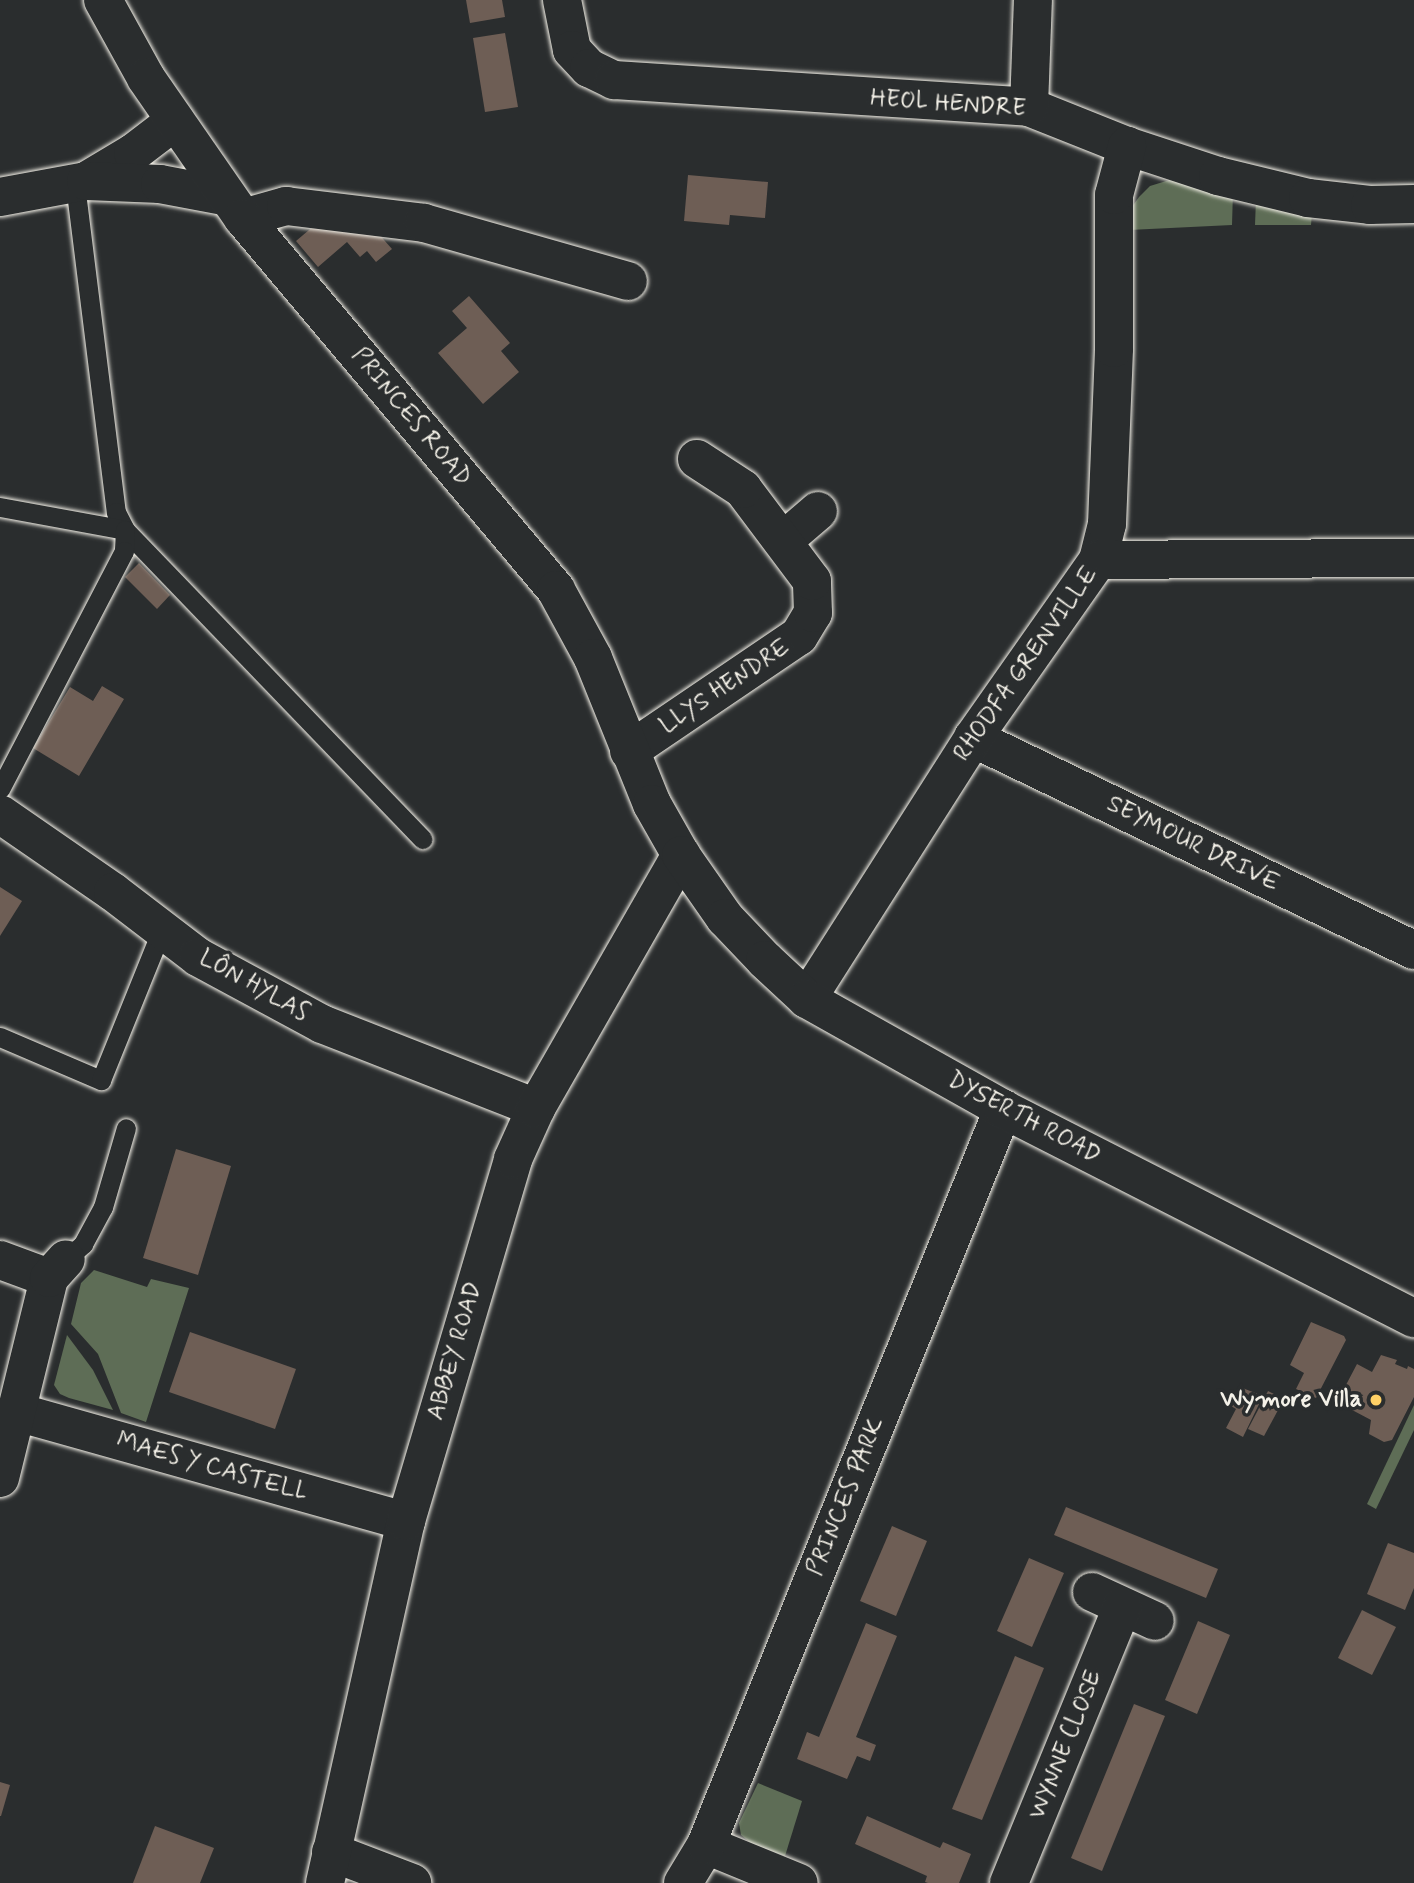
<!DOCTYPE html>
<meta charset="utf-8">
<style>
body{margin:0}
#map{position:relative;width:1414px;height:1883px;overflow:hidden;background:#2a2d2e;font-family:Mynerve,sans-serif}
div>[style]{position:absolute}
.green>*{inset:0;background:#5e6d56}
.building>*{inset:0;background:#6e5e55}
.roads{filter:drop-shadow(0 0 2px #f4f1e8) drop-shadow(0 0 2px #f4f1e8)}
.lane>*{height:19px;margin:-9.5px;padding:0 9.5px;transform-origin:9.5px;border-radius:9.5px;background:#2a2d2e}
.street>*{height:38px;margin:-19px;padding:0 19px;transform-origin:19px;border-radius:19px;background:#2a2d2e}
.secondary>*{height:38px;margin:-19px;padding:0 19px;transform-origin:19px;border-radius:19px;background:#2a2d2e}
.dots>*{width:19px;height:19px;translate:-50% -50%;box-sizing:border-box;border:4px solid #2a2d2e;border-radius:50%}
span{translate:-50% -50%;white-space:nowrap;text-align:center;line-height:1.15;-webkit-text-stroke:7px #2a2d2e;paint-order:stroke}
.street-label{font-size:24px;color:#f4f1e8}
.poi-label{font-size:24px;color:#f4f1e8;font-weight:700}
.right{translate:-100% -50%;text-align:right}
</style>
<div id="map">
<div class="green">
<div style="clip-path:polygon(1176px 178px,1233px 191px,1232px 225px,1129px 230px,1129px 211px,1139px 197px,1150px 186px)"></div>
<div style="clip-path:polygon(1256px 199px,1312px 213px,1311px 225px,1255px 225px)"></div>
<div style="clip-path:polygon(94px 1270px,147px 1287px,151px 1279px,189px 1288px,146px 1422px,121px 1413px,98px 1354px,71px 1324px,81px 1283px)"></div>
<div style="clip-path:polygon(67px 1335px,93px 1370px,113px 1410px,69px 1398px,60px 1394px,54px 1385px)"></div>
<div style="clip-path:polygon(1414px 1405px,1414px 1430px,1376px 1509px,1367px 1504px)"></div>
<div style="clip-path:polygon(758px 1783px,802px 1801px,785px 1856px,752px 1844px,741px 1835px,739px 1823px)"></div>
</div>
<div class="building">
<div style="clip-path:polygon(466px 0,502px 0,505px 17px,470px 23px)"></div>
<div style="clip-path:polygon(505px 33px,518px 107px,485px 112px,473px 38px)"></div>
<div style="clip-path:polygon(688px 175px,768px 182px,765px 218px,730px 215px,729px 225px,684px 221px)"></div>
<div style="clip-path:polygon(322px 219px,377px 232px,392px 249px,376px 262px,367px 251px,360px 257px,347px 242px,318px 267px,296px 241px)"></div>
<div style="clip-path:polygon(469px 296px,510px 343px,501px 351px,519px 372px,483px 404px,438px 353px,467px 328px,452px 311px)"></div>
<div style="clip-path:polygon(139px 563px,170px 595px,157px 609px,125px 577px)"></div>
<div style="clip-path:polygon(102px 686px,124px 699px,79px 776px,33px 748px,70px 687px,93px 701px)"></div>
<div style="clip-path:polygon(0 887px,22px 901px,0 936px)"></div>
<div style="clip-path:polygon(176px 1149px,231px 1166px,198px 1275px,143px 1258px)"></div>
<div style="clip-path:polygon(1311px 1322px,1344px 1336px,1346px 1340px,1316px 1398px,1296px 1389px,1304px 1373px,1290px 1365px)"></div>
<div style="clip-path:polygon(190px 1332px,296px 1369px,275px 1429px,169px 1392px)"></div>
<div style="clip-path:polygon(1381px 1355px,1397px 1360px,1395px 1364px,1407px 1369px,1408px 1366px,1414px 1369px,1414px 1397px,1392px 1440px,1384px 1442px,1369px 1434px,1371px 1420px,1337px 1402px,1357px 1364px,1372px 1372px)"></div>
<div style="clip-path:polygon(1240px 1387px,1263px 1396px,1243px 1437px,1226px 1428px,1236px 1409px,1231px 1406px)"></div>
<div style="clip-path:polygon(1268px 1391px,1284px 1399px,1264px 1436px,1248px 1429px)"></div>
<div style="clip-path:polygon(1066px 1507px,1218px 1569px,1206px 1598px,1054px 1535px)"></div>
<div style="clip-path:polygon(892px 1526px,927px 1541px,896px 1616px,860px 1601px)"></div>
<div style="clip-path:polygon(1388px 1543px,1414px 1553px,1414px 1588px,1405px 1610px,1367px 1594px)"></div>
<div style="clip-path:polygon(1029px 1558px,1064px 1573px,1032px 1647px,997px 1631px)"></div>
<div style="clip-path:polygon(1362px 1610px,1396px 1627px,1372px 1675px,1338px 1658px)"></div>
<div style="clip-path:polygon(1198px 1621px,1230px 1635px,1197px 1714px,1165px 1700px)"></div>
<div style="clip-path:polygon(866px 1623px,897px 1636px,856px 1737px,876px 1745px,870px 1761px,857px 1756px,847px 1779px,797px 1759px,807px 1732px,819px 1737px)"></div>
<div style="clip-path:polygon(1015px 1656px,1044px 1668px,982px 1820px,952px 1809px)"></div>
<div style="clip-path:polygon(1134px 1704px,1165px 1716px,1102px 1871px,1071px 1858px)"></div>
<div style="clip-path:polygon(0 1782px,10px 1785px,1px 1816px,0 1816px)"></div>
<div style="clip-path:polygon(867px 1816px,940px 1848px,943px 1842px,971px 1854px,959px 1883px,928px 1883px,925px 1882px,927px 1876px,855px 1844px)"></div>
<div style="clip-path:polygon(155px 1826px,214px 1848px,200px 1883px,133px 1883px)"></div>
</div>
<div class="roads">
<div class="lane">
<div style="left:75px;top:184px;width:331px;rotate:82.9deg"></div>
<div style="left:116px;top:512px;width:20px;rotate:63deg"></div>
<div style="left:125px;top:530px;width:429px;rotate:46.1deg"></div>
<div style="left:0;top:507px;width:127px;rotate:10.4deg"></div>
<div style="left:125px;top:530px;width:21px;rotate:93deg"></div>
<div style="left:124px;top:551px;width:268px;rotate:117.5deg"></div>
<div style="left:0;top:1037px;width:110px;rotate:23.1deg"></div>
<div style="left:101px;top:1080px;width:163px;rotate:-68deg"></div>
<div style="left:66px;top:1259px;width:23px;rotate:-41deg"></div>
<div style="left:83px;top:1244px;width:42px;rotate:-61.6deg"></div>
<div style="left:103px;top:1207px;width:82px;rotate:-73.8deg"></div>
</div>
<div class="street">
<div style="left:562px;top:0;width:51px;rotate:78.7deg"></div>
<div style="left:572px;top:50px;width:25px;rotate:47deg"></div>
<div style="left:589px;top:68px;width:28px;rotate:26deg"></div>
<div style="left:614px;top:80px;width:416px;rotate:3.7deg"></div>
<div style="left:1029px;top:107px;width:105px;rotate:21.7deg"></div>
<div style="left:1127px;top:146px;width:96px;rotate:18.2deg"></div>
<div style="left:1218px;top:176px;width:93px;rotate:13.7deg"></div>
<div style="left:1308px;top:198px;width:62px;rotate:6.4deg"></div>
<div style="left:1370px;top:205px;width:44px;rotate:-1.3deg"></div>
<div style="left:1029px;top:107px;width:107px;rotate:-87.9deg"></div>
<div style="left:86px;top:181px;width:55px;rotate:-30.8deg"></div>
<div style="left:133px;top:153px;width:53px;rotate:-37.3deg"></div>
<div style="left:0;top:197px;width:87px;rotate:-10.5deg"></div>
<div style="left:86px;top:181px;width:74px;rotate:2.3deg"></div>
<div style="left:160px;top:184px;width:69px;rotate:10.8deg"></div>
<div style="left:243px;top:218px;width:45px;rotate:-15.6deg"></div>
<div style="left:286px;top:206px;width:139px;rotate:7deg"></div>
<div style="left:424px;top:223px;width:212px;rotate:15.9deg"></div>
<div style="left:783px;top:541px;width:46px;rotate:-40.6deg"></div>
<div style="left:1098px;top:560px;width:37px;rotate:-76deg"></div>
<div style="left:1107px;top:524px;width:176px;rotate:-87.7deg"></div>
<div style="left:1114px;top:348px;width:153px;rotate:-90deg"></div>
<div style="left:1114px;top:195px;width:51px;rotate:-75.1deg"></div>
<div style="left:973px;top:738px;width:489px;rotate:25.7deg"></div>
<div style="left:629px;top:751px;width:205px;rotate:-34.1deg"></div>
<div style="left:799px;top:636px;width:27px;rotate:-59deg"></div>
<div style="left:813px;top:613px;width:32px;rotate:-92deg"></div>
<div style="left:812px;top:581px;width:115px;rotate:-126.9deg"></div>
<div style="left:743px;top:489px;width:55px;rotate:-146.9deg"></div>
<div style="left:0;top:814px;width:137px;rotate:34.6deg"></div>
<div style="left:113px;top:892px;width:107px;rotate:37.4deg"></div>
<div style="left:198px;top:957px;width:141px;rotate:28.4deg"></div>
<div style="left:322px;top:1024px;width:230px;rotate:21.4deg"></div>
<div style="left:807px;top:999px;width:309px;rotate:-57.5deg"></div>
<div style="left:973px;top:738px;width:218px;rotate:-54.9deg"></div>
<div style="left:1098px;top:560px;width:316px;rotate:-0.4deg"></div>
<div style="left:0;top:1260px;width:52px;rotate:20.2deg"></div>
<div style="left:17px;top:1412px;width:404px;rotate:15.7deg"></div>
<div style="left:0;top:1478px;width:206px;rotate:-76.2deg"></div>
<div style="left:49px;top:1278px;width:25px;rotate:-48deg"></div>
<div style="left:1092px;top:1592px;width:69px;rotate:24.7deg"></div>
<div style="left:706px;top:1845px;width:100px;rotate:22.2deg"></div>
<div style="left:331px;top:1852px;width:87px;rotate:20.9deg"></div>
<div style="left:325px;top:1883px;width:371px;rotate:-77.4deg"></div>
<div style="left:406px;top:1521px;width:377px;rotate:-73.5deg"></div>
<div style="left:513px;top:1159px;width:56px;rotate:-65.7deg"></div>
<div style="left:536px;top:1108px;width:292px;rotate:-60.2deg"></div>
<div style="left:683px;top:1883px;width:44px;rotate:-58.8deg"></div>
<div style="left:706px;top:1845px;width:794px;rotate:-68.02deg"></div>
<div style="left:1009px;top:1883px;width:298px;rotate:-67.7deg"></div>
</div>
<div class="secondary">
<div style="left:103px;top:0;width:89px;rotate:61.1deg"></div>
<div style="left:146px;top:78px;width:170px;rotate:55.3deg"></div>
<div style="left:243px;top:218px;width:486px;rotate:49.9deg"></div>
<div style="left:556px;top:590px;width:77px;rotate:61.4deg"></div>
<div style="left:593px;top:658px;width:157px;rotate:68deg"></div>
<div style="left:652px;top:804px;width:59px;rotate:60.4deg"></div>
<div style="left:681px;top:855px;width:77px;rotate:55.1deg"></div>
<div style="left:725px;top:918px;width:58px;rotate:46.4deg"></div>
<div style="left:765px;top:960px;width:57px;rotate:42.9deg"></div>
<div style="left:807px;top:999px;width:225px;rotate:29.3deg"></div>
<div style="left:1003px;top:1109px;width:461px;rotate:27deg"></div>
</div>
</div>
<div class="dots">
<div style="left:1376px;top:1400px;background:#ffd166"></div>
</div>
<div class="street-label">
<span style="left:948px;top:104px;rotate:4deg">HEOL HENDRE</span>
<span style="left:411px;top:417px;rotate:50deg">PRINCES ROAD</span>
<span style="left:1026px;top:664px;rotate:-55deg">RHODFA GRENVILLE</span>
<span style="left:725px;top:687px;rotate:-34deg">LLYS HENDRE</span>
<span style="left:1193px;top:844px;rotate:26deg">SEYMOUR DRIVE</span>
<span style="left:254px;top:986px;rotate:29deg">LÔN HYLAS</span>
<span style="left:1024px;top:1118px;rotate:28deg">DYSERTH ROAD</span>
<span style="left:455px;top:1351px;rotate:-74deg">ABBEY ROAD</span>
<span style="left:212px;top:1467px;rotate:16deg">MAES Y CASTELL</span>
<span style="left:846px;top:1497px;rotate:-68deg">PRINCES PARK</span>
<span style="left:1066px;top:1745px;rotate:-68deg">WYNNE CLOSE</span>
</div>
<div class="poi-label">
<span class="right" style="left:1362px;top:1400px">Wymore Villa</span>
</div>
</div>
